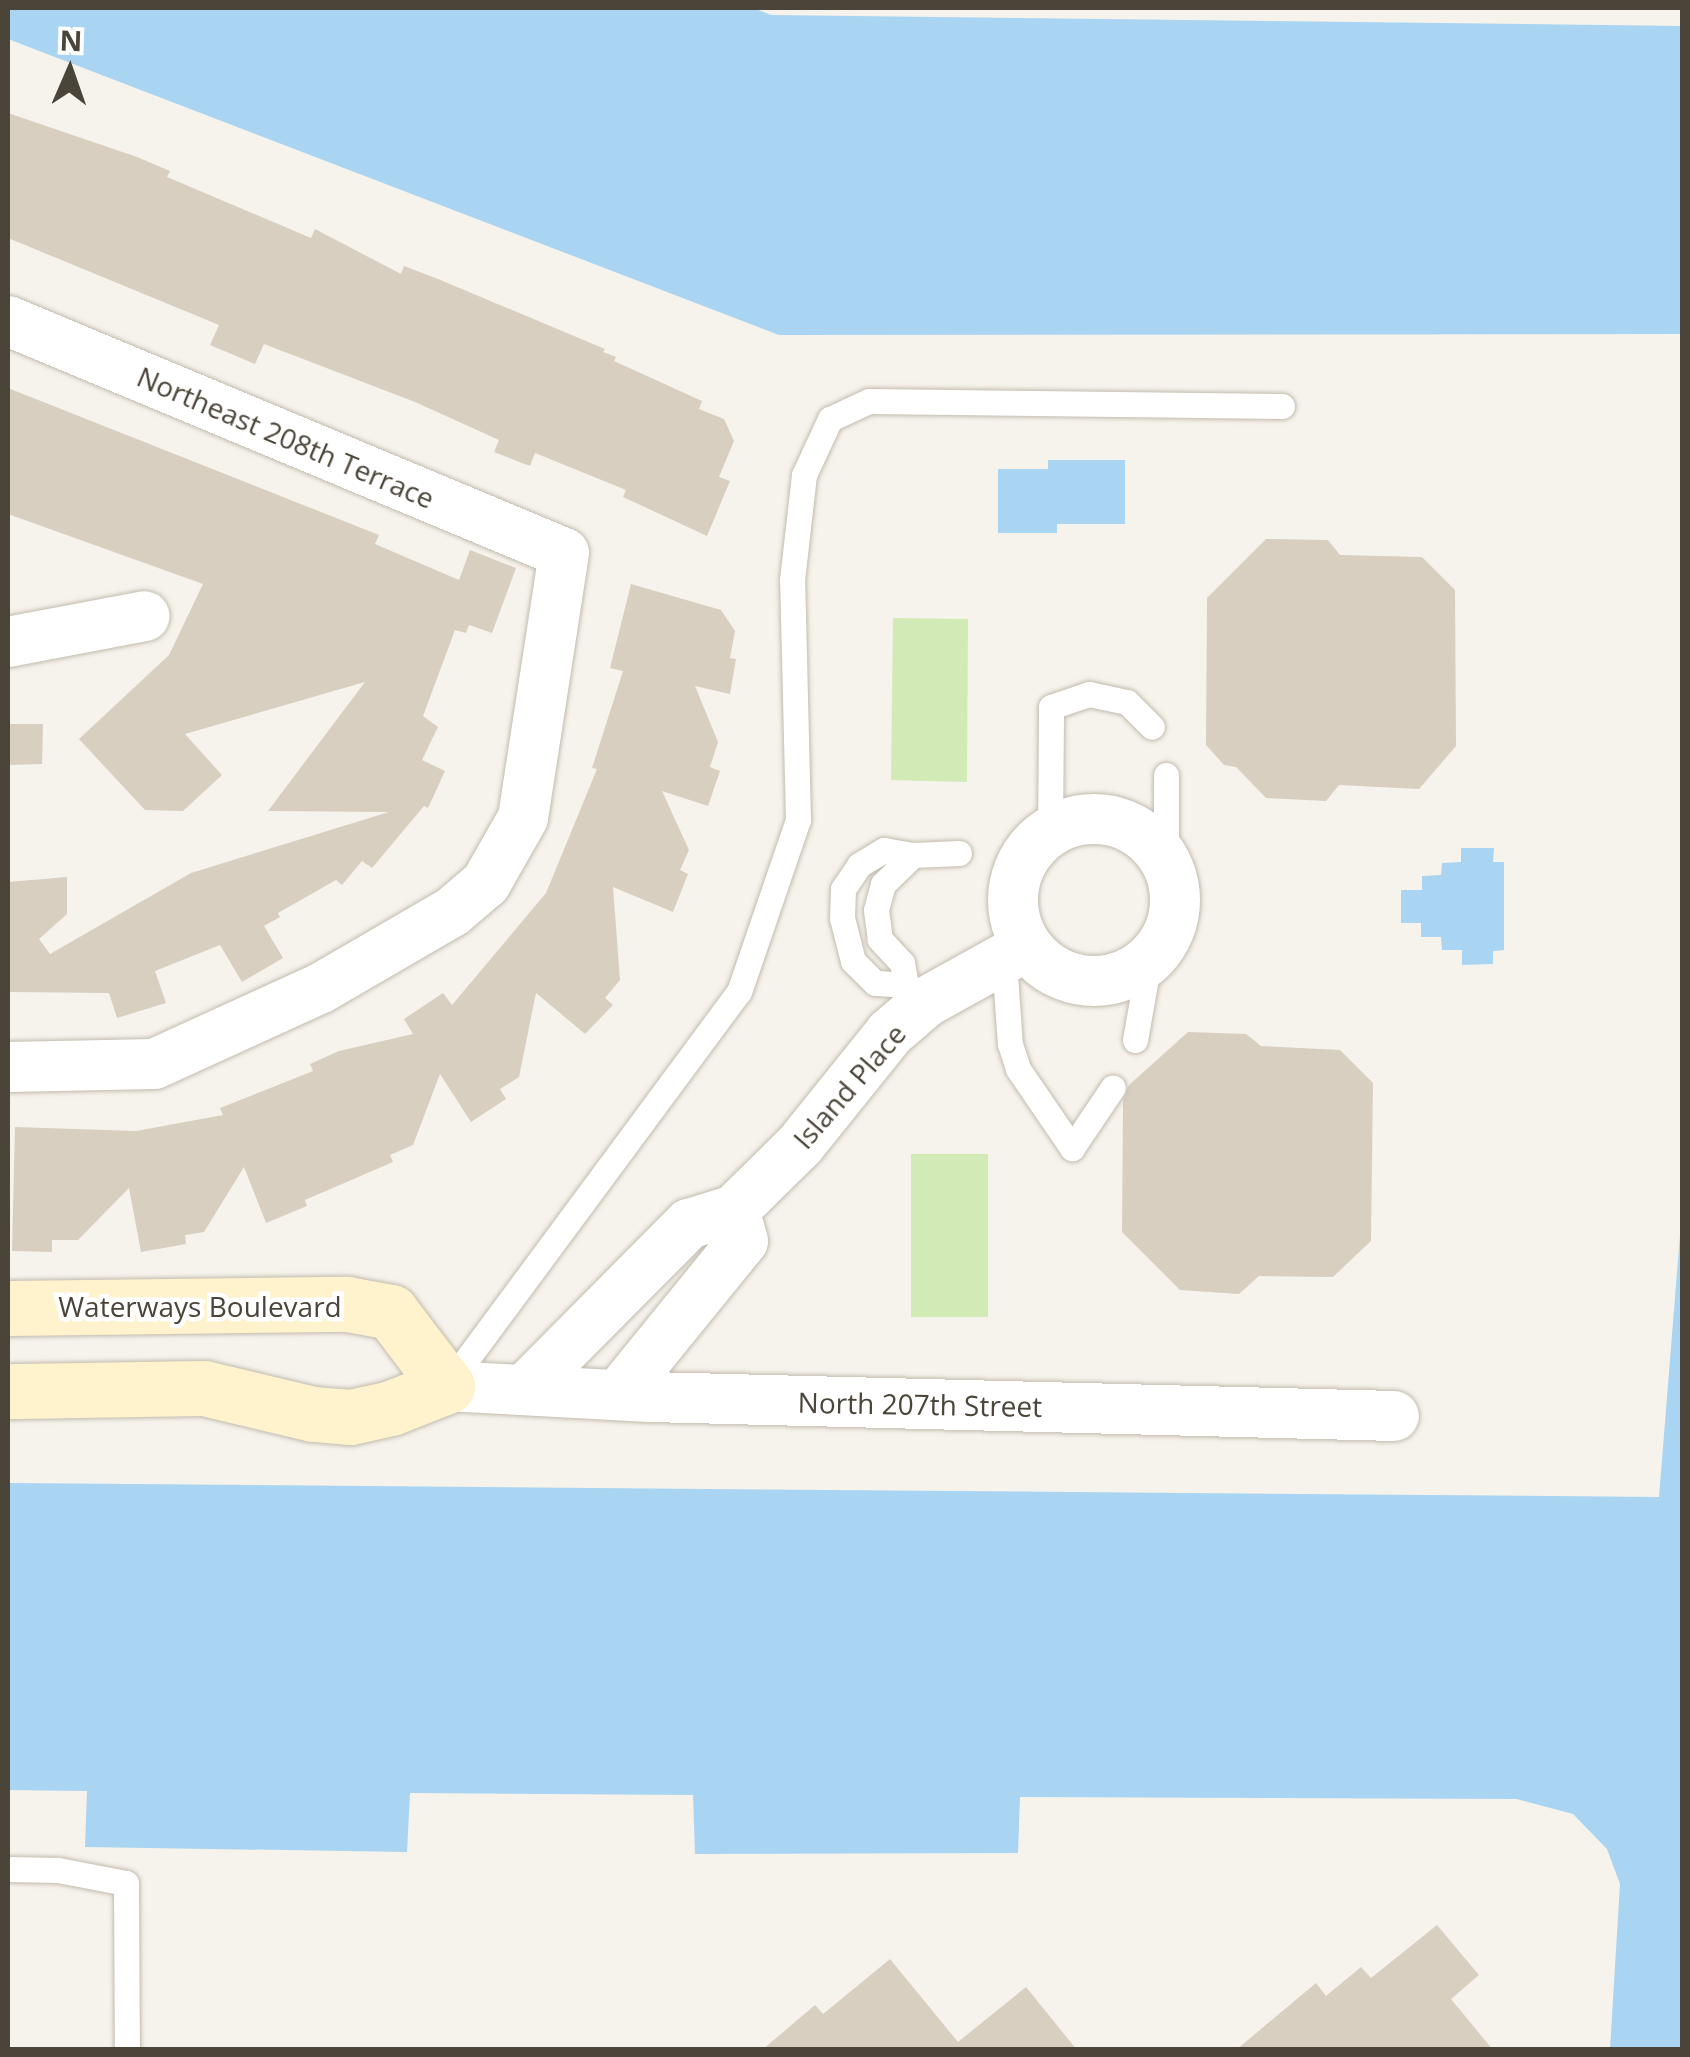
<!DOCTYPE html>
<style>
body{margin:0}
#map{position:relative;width:1690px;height:2057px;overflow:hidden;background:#f6f3ec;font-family:"Open Sans",sans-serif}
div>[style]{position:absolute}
.green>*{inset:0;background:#d2eab5}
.water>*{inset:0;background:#a9d4f2}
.building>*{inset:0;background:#d8cfc1}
.roads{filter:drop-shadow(0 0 2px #c2bbae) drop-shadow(0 0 2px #c2bbae)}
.lane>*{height:25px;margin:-12.5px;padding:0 12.5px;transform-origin:12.5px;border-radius:12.5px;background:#fff}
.street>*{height:50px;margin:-25px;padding:0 25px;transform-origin:25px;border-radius:25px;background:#fff}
.street>.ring{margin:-25px;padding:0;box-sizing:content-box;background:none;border:50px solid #fff;border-radius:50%}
.secondary>*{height:55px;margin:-27.5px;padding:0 27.5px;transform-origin:27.5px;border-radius:27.5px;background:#fff3cd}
span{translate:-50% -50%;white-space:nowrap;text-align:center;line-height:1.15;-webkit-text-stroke:9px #fff;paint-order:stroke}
.street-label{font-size:28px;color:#4b4439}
.frame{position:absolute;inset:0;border:10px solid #4b4439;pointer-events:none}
.north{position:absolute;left:20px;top:20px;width:100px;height:100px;-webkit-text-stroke:8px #fff;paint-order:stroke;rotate:2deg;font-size:28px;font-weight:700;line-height:40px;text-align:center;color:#4b4439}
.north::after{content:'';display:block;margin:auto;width:35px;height:45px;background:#4b4439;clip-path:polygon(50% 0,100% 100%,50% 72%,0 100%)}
</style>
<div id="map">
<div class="green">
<div style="clip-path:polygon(893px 618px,968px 619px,967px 782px,891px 780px)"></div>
<div style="clip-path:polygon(911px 1154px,988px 1154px,988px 1317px,911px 1317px)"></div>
</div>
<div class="water">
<div style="clip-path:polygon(8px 8px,753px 8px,771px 15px,1682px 26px,1682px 334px,779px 335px,8px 39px)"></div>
<div style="clip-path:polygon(1048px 460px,1125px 460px,1125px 524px,1057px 524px,1057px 533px,998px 533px,998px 469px,1048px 469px)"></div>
<div style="clip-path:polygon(1461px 848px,1494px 848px,1493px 862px,1504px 862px,1504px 950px,1493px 951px,1493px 964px,1462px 965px,1462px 950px,1442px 950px,1441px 937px,1421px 937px,1421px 923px,1401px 923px,1401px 890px,1422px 890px,1422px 876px,1441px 875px,1442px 863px,1461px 862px)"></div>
<div style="clip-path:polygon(1682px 1210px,1682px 2049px,1610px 2049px,1620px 1884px,1607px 1849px,1573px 1814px,1517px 1799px,1020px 1797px,1018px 1853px,695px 1854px,693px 1795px,410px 1793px,407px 1852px,85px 1847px,87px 1791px,8px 1790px,8px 1483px,1659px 1497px)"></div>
</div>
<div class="building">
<div style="clip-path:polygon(8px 113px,137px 157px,170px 171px,167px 177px,311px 238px,315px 229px,401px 274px,404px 266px,438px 279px,605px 349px,603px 352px,616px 357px,614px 361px,702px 401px,699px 409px,724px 419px,734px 441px,719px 477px,730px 481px,707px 536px,623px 497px,626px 490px,535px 453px,530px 466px,494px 452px,499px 440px,415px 402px,264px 344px,255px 364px,210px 345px,219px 325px,8px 238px)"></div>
<div style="clip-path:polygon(8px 388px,379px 535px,375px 544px,459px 580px,470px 550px,516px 568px,492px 633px,469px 625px,466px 633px,455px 630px,423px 716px,438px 727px,422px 760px,445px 771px,428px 808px,424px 806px,372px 868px,362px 861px,342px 885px,336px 880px,278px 913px,280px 917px,264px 926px,283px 958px,242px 982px,220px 945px,155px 971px,166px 1003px,117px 1018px,109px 993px,8px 992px,8px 882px,67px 877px,67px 914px,39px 939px,50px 954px,191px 873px,389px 812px,268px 811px,365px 682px,185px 734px,222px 775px,183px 811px,145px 810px,79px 739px,169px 655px,203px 584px,8px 514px)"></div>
<div style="clip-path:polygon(1266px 539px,1328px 540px,1340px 555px,1422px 557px,1455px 590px,1456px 746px,1419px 789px,1339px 785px,1326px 801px,1266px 798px,1236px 767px,1224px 765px,1206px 745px,1207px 598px)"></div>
<div style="clip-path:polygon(631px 584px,721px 610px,735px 631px,730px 658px,736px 659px,730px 694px,695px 686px,718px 742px,710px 767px,720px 771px,708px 806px,662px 791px,689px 850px,680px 870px,688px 874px,673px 912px,613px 887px,620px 980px,605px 998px,613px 1005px,585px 1034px,536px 993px,519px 1077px,500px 1089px,506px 1099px,471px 1122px,440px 1074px,413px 1145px,390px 1155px,393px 1162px,305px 1200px,307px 1206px,266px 1223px,244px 1167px,204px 1232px,185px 1235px,186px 1244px,141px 1252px,129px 1188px,78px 1240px,52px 1240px,52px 1252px,12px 1251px,15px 1127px,136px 1131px,223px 1115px,220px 1108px,313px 1071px,310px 1064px,339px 1051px,413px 1034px,404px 1019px,443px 993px,452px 1005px,546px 893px,597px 769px,592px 768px,623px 671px,610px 668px)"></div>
<div style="clip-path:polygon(8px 724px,43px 724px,42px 764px,8px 765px)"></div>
<div style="clip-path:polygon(1188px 1032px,1246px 1034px,1261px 1046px,1340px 1050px,1373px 1083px,1371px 1241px,1333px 1277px,1259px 1276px,1239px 1294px,1180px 1290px,1122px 1232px,1123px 1101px,1129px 1085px)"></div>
<div style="clip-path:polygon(1437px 1925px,1479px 1975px,1451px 1999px,1493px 2050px,1236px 2050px,1316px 1983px,1326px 1996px,1361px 1967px,1371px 1978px)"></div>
<div style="clip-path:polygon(890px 1959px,958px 2042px,1026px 1987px,1077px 2050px,762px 2050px,815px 2005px,823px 2014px)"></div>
</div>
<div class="roads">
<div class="lane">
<div style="left:1050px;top:831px;width:124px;rotate:-89.5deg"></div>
<div style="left:1051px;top:707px;width:40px;rotate:-18.9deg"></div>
<div style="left:1089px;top:694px;width:39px;rotate:12deg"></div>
<div style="left:1127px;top:702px;width:35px;rotate:45deg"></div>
<div style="left:1166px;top:860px;width:85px;rotate:-90deg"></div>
<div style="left:1004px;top:961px;width:83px;rotate:85.9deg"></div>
<div style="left:1010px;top:1044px;width:26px;rotate:72deg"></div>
<div style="left:1018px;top:1069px;width:96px;rotate:55.6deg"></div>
<div style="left:1072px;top:1148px;width:73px;rotate:-56.1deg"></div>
<div style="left:906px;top:985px;width:22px;rotate:-100deg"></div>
<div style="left:902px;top:963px;width:33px;rotate:-133deg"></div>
<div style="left:880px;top:939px;width:29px;rotate:-98deg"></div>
<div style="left:876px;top:910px;width:27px;rotate:-75deg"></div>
<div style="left:883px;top:884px;width:42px;rotate:-44deg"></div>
<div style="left:926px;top:1002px;width:26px;rotate:-140deg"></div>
<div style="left:906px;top:985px;width:31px;rotate:-176deg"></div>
<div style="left:875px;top:983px;width:31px;rotate:-135deg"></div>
<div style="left:853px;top:961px;width:44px;rotate:-104.3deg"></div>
<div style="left:842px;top:918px;width:29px;rotate:-88deg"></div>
<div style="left:843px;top:889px;width:29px;rotate:-56deg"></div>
<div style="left:859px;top:865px;width:29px;rotate:-31deg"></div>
<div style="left:884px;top:850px;width:29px;rotate:10deg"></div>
<div style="left:913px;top:855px;width:46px;rotate:-2.5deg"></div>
<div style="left:1135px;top:1040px;width:80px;rotate:-80deg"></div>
<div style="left:447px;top:1386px;width:490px;rotate:-53.5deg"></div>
<div style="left:739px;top:992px;width:182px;rotate:-71.1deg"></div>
<div style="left:798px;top:820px;width:240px;rotate:-91.4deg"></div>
<div style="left:792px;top:580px;width:106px;rotate:-83.5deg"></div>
<div style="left:804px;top:475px;width:62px;rotate:-65.1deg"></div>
<div style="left:830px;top:419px;width:43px;rotate:-24.8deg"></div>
<div style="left:869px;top:401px;width:413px;rotate:0.7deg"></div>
<div style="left:8px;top:1869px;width:50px;rotate:1.1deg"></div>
<div style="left:58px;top:1870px;width:69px;rotate:10.8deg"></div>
<div style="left:126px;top:1883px;width:167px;rotate:89.7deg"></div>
</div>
<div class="street">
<div style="left:8px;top:321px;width:602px;rotate:22.65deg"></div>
<div style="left:564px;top:553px;width:268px;rotate:98.8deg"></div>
<div style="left:523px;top:818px;width:75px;rotate:119.6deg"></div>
<div style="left:486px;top:883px;width:45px;rotate:139.5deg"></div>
<div style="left:452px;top:912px;width:151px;rotate:149.9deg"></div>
<div style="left:321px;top:988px;width:183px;rotate:155.5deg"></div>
<div style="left:154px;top:1064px;width:146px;rotate:178.8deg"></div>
<div style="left:8px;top:642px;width:139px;rotate:-10.7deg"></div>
<div class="ring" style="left:1013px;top:819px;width:112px;height:112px"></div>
<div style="left:447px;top:1386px;width:203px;rotate:3.1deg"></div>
<div style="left:650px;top:1397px;width:744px;rotate:1.46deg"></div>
<div style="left:525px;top:1389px;width:233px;rotate:-45.2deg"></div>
<div style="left:689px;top:1224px;width:47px;rotate:-17.3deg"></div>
<div style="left:734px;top:1210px;width:93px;rotate:-44.6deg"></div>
<div style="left:800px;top:1145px;width:144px;rotate:-51.2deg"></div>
<div style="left:890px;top:1033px;width:48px;rotate:-40.7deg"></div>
<div style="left:926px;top:1002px;width:115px;rotate:-29deg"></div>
<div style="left:618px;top:1395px;width:198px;rotate:-50.9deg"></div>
<div style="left:743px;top:1241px;width:32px;rotate:-106deg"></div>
</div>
<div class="secondary">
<div style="left:8px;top:1308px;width:339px;rotate:-0.7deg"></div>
<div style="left:347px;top:1304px;width:45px;rotate:10.3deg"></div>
<div style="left:391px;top:1312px;width:93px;rotate:52.9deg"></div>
<div style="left:447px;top:1386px;width:60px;rotate:158.6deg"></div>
<div style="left:391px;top:1408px;width:42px;rotate:167.6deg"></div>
<div style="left:350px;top:1417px;width:37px;rotate:-175deg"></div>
<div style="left:313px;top:1414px;width:112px;rotate:-166.6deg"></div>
<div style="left:204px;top:1388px;width:196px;rotate:179.1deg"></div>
</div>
</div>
<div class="street-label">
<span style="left:286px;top:437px;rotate:23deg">Northeast 208th Terrace</span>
<span style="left:849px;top:1086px;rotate:-49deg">Island Place</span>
<span style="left:200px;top:1306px">Waterways Boulevard</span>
<span style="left:920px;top:1404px;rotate:1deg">North 207th Street</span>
</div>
<div class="frame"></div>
<div class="north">N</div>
</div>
